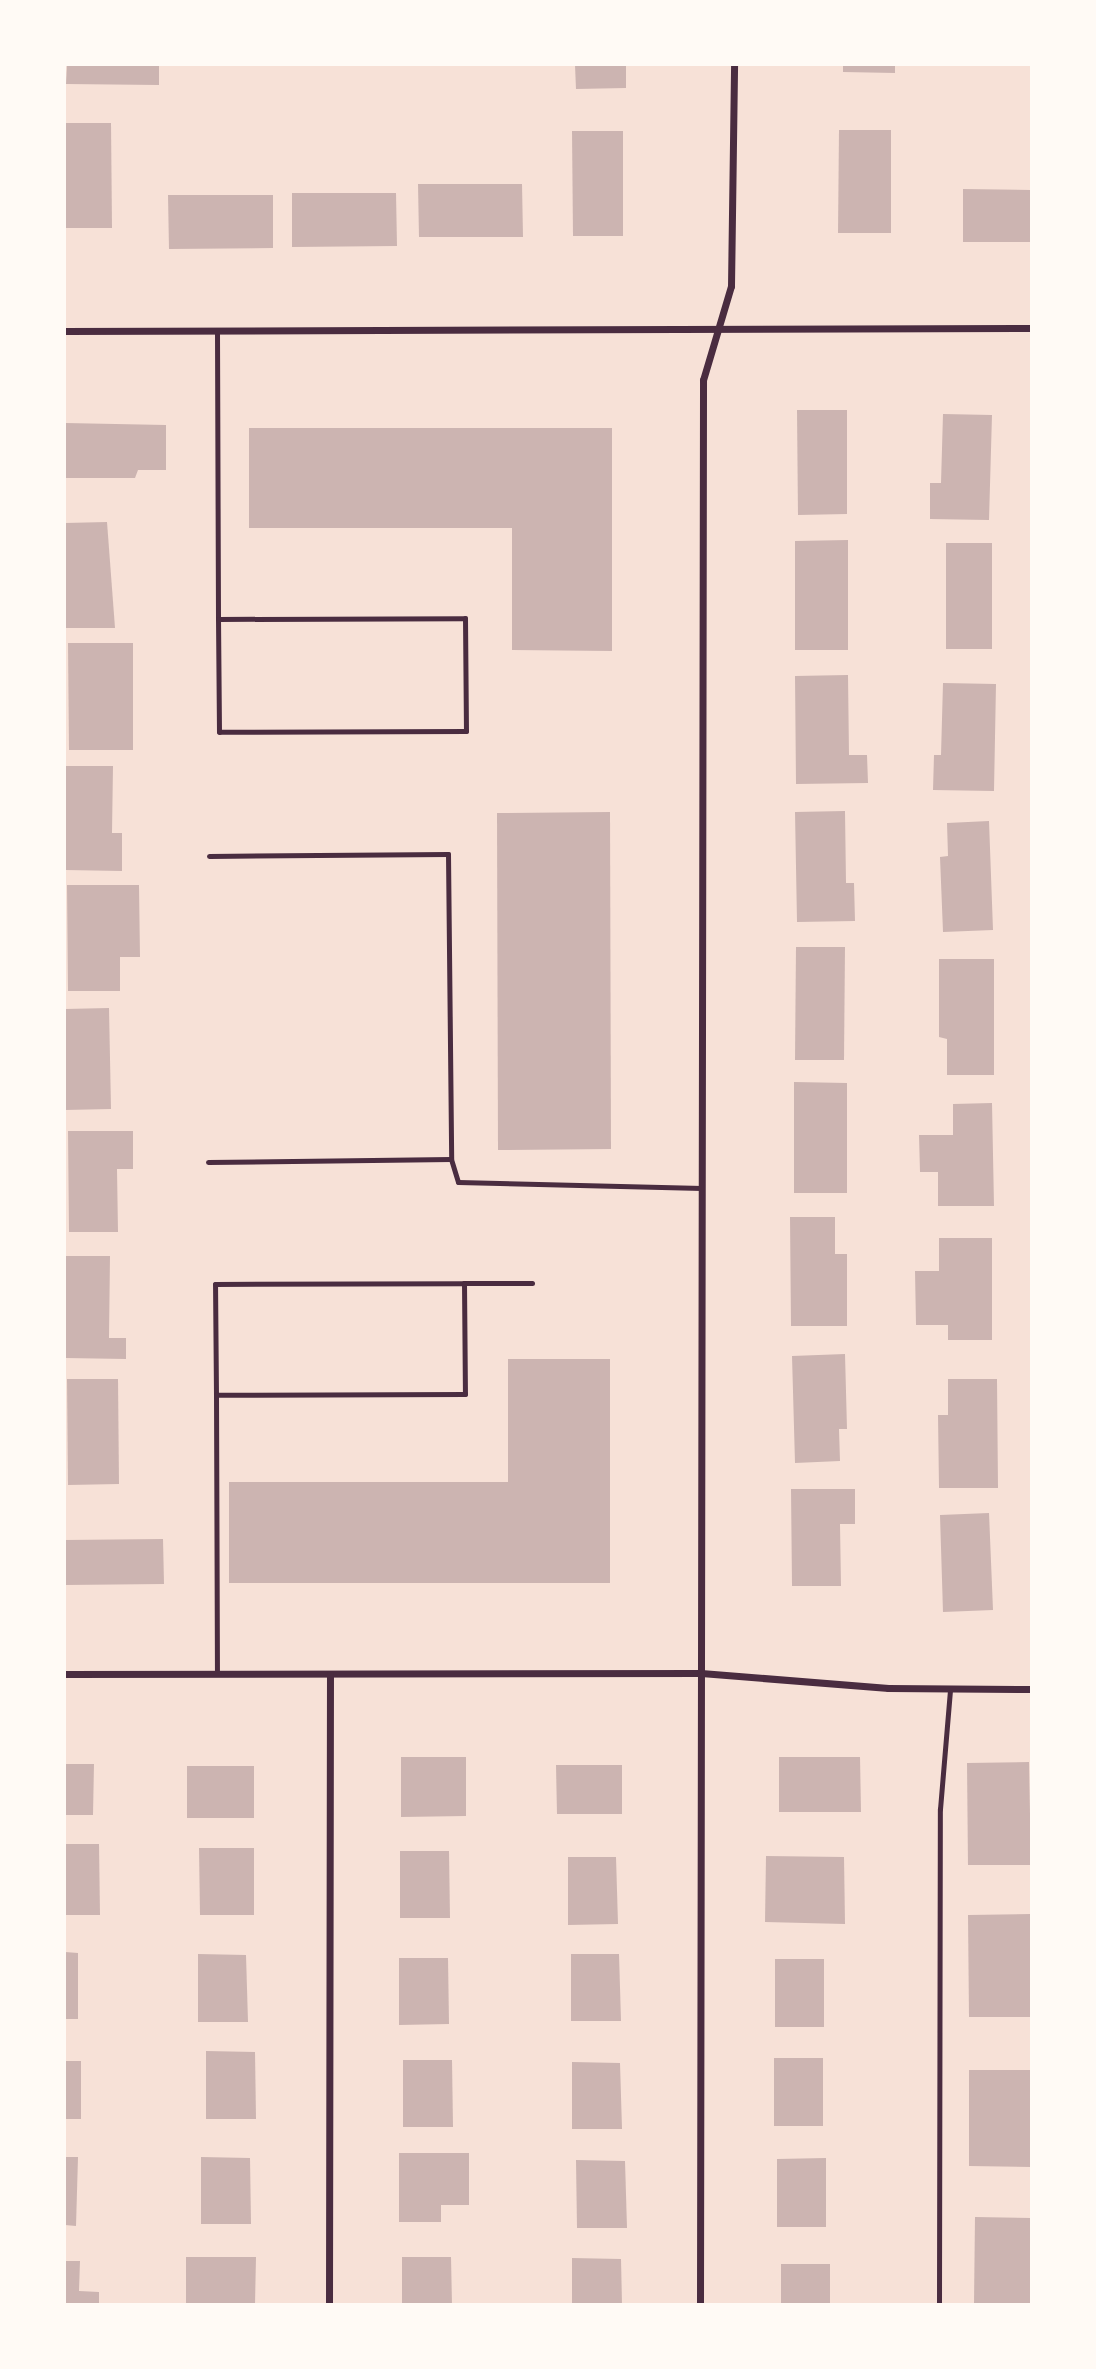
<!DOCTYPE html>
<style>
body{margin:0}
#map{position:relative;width:1096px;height:2369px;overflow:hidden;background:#f7e1d7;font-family:"DejaVu Sans",sans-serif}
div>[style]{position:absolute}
.building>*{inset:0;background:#ccb4b1}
.service>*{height:5px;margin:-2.5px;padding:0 2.5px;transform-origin:2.5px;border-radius:2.5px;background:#4a2c40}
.minor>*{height:7px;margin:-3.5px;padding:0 3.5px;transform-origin:3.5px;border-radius:3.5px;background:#4a2c40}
span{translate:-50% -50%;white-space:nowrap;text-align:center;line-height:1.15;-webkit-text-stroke:5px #fffaf5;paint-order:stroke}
.frame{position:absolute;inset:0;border:66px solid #fffaf5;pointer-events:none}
</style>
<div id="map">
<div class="building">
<div style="clip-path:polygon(67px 65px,159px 65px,159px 85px,66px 84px)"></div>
<div style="clip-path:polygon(575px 65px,626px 65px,626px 88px,576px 89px)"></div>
<div style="clip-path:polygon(843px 65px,895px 65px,895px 73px,843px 72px)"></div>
<div style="clip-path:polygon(65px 123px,111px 123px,112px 228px,65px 228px)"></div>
<div style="clip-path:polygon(839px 130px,891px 130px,891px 233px,838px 233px)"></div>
<div style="clip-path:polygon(572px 131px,623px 131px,623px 236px,573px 236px)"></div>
<div style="clip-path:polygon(418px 184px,522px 184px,523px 237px,419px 237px)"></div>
<div style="clip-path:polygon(963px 189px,1031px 190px,1031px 242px,963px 242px)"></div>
<div style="clip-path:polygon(292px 193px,396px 193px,397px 246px,292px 247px)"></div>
<div style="clip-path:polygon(168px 195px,273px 195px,273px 248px,169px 249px)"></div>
<div style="clip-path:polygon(797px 410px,847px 410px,847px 514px,798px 515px)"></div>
<div style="clip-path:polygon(943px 414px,992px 415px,989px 520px,930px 519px,930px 483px,941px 483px)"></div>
<div style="clip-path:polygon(65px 423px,166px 425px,166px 470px,138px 470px,135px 478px,65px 478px)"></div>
<div style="clip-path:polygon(249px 428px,612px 428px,612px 651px,512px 650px,512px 528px,249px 528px)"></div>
<div style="clip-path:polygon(107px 522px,115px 628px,65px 628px,65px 523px)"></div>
<div style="clip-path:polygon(848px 540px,848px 650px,795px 650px,795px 541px)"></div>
<div style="clip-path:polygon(946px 543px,992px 543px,992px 649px,946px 649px)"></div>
<div style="clip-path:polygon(68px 643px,133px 643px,133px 750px,69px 750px)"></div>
<div style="clip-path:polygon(848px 675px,849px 755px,867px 755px,868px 783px,796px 784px,795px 676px)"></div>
<div style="clip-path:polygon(943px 683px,996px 684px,994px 791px,933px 790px,934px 755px,941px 755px)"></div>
<div style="clip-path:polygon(65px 766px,113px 766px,112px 833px,122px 833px,122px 871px,65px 870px)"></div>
<div style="clip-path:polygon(845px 811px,846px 883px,854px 883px,855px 921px,797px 922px,795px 812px)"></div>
<div style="clip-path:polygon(610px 812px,611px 1149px,498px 1150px,497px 813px)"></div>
<div style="clip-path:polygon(989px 821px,993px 930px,943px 932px,940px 857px,948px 856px,947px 823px)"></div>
<div style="clip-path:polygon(67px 885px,139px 885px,140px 957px,120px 957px,120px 991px,68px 991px)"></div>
<div style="clip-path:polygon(796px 947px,845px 947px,844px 1060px,795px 1060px)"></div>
<div style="clip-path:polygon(939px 959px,994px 959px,994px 1075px,947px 1075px,947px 1039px,939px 1037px)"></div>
<div style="clip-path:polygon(109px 1008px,111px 1109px,65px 1110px,65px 1009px)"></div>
<div style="clip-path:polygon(794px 1082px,847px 1083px,847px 1193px,794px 1193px)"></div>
<div style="clip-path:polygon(992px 1103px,994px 1206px,938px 1206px,938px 1172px,920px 1172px,919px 1135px,953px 1135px,953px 1104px)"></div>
<div style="clip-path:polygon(68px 1131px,133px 1131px,133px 1169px,117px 1169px,118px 1232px,69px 1232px)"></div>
<div style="clip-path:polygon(790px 1217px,835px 1217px,835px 1254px,847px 1254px,847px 1326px,791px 1326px)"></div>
<div style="clip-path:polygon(939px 1238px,992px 1238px,992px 1340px,948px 1340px,948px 1325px,916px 1325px,915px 1271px,939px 1271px)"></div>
<div style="clip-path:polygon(65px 1256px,110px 1256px,109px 1338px,126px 1338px,126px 1359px,65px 1358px)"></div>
<div style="clip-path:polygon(845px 1354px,847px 1429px,839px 1429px,840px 1461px,795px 1463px,792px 1356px)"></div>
<div style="clip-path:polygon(508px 1359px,610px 1359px,610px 1583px,229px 1583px,229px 1482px,508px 1482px)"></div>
<div style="clip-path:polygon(67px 1379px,118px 1379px,119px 1484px,68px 1485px)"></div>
<div style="clip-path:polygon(948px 1379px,997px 1379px,998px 1488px,939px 1488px,938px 1415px,948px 1415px)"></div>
<div style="clip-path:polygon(791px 1489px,855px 1489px,855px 1524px,840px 1524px,841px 1586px,792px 1586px)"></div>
<div style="clip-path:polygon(989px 1513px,993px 1610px,943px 1612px,940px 1515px)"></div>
<div style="clip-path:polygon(163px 1539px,164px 1584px,65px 1585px,65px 1540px)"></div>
<div style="clip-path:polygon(401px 1757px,466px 1757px,466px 1816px,401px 1817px)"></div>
<div style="clip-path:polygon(779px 1757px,860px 1757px,861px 1812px,779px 1812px)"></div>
<div style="clip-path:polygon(1029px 1762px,1031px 1865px,968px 1865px,967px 1763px)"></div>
<div style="clip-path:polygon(65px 1764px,94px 1764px,93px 1815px,65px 1815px)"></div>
<div style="clip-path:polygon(556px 1765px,622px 1765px,622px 1814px,557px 1814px)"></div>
<div style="clip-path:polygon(187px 1766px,254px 1766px,254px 1818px,187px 1818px)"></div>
<div style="clip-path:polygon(65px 1844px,99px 1844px,100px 1915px,65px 1915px)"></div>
<div style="clip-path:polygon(199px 1848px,254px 1848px,254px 1915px,200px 1915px)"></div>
<div style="clip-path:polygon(400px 1851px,449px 1851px,450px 1918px,400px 1918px)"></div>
<div style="clip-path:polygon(766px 1856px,844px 1857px,845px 1924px,765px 1922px)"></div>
<div style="clip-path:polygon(568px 1857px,616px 1857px,618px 1924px,568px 1925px)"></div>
<div style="clip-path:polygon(1031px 1914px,1031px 2017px,969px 2017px,968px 1915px)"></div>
<div style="clip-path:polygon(65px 1952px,78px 1953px,78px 2019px,65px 2019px)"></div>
<div style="clip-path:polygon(198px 1954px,246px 1955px,248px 2022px,198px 2022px)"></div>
<div style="clip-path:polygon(571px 1954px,619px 1954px,621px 2021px,571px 2021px)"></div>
<div style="clip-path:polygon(399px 1958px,448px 1958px,449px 2024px,399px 2025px)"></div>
<div style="clip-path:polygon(775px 1959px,824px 1959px,824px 2027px,775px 2027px)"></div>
<div style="clip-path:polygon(206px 2051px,255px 2052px,256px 2119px,206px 2119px)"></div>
<div style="clip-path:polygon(774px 2058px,823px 2058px,823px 2126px,774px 2126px)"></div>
<div style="clip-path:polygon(403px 2060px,452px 2060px,453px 2127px,403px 2127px)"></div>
<div style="clip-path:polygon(65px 2061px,81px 2061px,81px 2119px,65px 2119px)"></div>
<div style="clip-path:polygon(572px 2062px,620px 2063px,622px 2129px,572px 2129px)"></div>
<div style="clip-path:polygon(969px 2070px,1031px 2070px,1031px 2167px,969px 2166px)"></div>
<div style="clip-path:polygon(399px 2153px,469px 2153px,469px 2205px,441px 2205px,441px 2222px,399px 2222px)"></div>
<div style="clip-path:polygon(65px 2157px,78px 2157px,76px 2226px,65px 2225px)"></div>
<div style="clip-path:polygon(201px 2157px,250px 2158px,251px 2224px,201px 2224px)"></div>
<div style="clip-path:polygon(826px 2158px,826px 2227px,777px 2227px,777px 2159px)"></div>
<div style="clip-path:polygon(576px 2160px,625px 2161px,627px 2228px,577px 2228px)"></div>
<div style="clip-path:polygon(975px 2217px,1031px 2218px,1030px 2304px,974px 2304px)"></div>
<div style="clip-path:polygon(186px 2257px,256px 2257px,255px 2304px,186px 2304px)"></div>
<div style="clip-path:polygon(402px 2257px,451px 2257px,452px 2304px,402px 2304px)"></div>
<div style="clip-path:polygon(572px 2258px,621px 2259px,622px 2304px,572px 2304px)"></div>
<div style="clip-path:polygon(65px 2261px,80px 2261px,79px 2291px,99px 2292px,99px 2304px,65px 2304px)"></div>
<div style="clip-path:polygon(781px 2264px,830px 2264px,830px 2304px,781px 2304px)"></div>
</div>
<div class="service">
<div style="left:217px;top:332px;width:287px;rotate:89.8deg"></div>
<div style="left:218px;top:619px;width:247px;rotate:-0.2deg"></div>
<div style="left:465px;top:618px;width:113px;rotate:89.5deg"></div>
<div style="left:466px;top:731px;width:247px;rotate:179.8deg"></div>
<div style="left:219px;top:732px;width:113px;rotate:-90.5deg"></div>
<div style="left:209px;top:856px;width:239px;rotate:-0.5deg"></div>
<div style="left:448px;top:854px;width:305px;rotate:89.4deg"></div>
<div style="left:451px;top:1159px;width:24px;rotate:73deg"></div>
<div style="left:458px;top:1182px;width:244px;rotate:1.4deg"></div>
<div style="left:208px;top:1162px;width:243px;rotate:-0.7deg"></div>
<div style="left:464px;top:1283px;width:68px"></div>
<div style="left:216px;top:1395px;width:111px;rotate:-90.5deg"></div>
<div style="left:215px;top:1284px;width:249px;rotate:-0.2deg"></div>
<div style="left:464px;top:1283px;width:111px;rotate:89.5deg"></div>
<div style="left:465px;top:1394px;width:249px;rotate:179.8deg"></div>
<div style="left:216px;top:1395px;width:279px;rotate:89.8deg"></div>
<div style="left:939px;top:2304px;width:495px;rotate:-89.9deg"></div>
<div style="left:940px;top:1809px;width:120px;rotate:-85.2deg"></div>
</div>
<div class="minor">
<div style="left:65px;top:331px;width:966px;rotate:-0.18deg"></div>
<div style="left:65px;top:1674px;width:636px;rotate:-0.09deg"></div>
<div style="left:701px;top:1673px;width:188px;rotate:4.6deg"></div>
<div style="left:888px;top:1688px;width:143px;rotate:0.4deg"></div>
<div style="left:329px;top:2304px;width:630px;rotate:-89.91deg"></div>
<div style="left:700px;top:2304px;width:1924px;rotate:-89.91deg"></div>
<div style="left:703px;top:380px;width:98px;rotate:-73.4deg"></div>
<div style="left:731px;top:286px;width:221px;rotate:-89.2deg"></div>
</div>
<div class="frame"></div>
</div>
